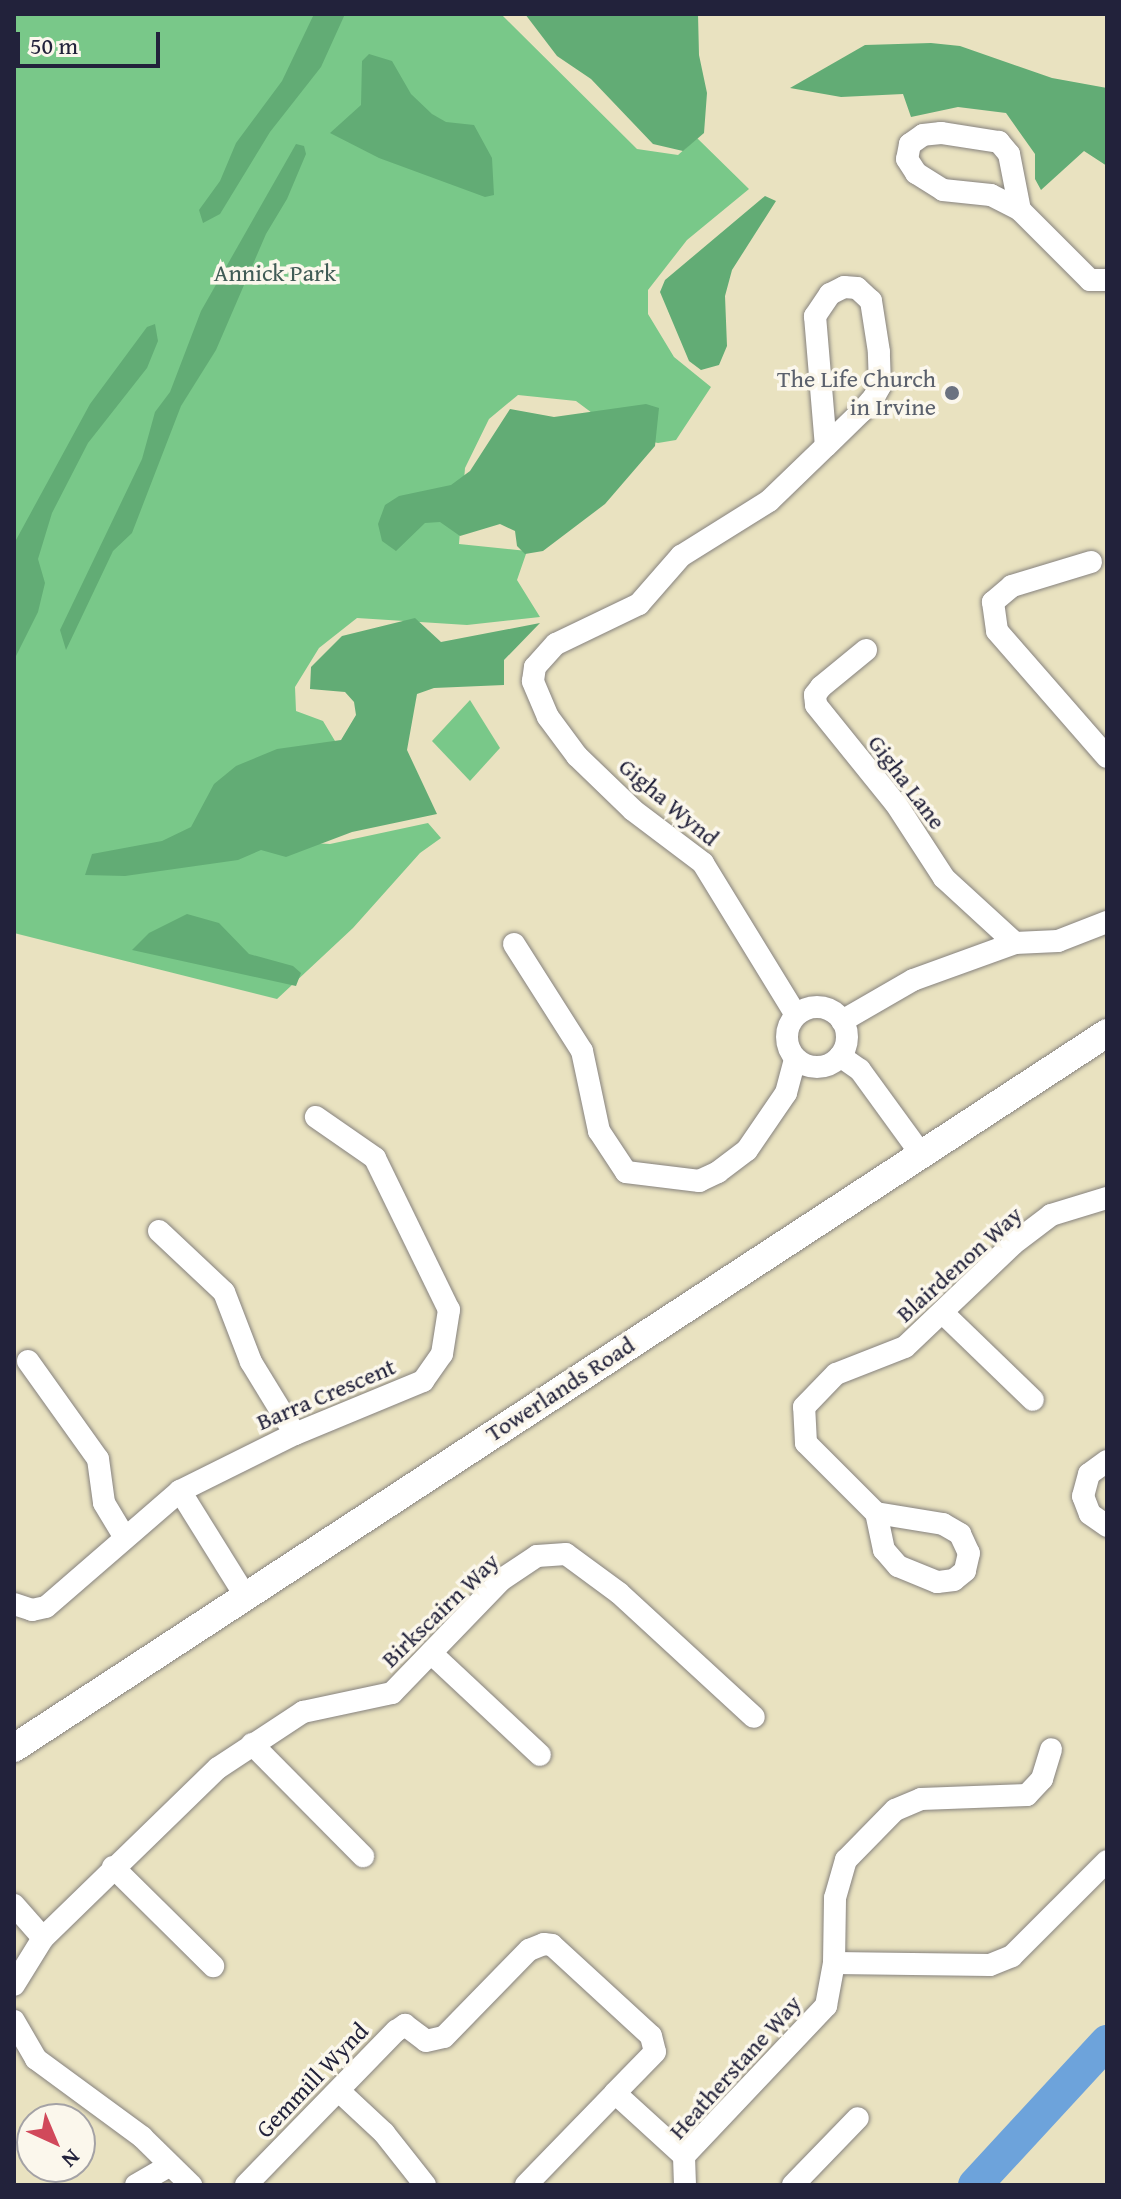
<!DOCTYPE html>
<style>
body{margin:0}
#map{position:relative;width:1121px;height:2199px;overflow:hidden;background:#e9e2c0;font-family:"Gentium Book Plus",serif}
div>[style]{position:absolute}
.green>*{inset:0;background:#79c889}
.forest>*{inset:0;background:#62ac75}
.river>*{height:34px;margin:-17px;padding:0 17px;transform-origin:17px;border-radius:17px;background:#6da3db}
.roads{filter:drop-shadow(0 0 2px #86827e) drop-shadow(0 0 2px #86827e)}
.minor>*{height:22px;margin:-11px;padding:0 11px;transform-origin:11px;border-radius:11px;background:#fff}
.minor>.ring{margin:-11px;padding:0;box-sizing:content-box;background:none;border:22px solid #fff;border-radius:50%}
.tertiary>*{height:28px;margin:-14px;padding:0 14px;transform-origin:14px;border-radius:14px;background:#fff}
.dots>*{width:22px;height:22px;translate:-50% -50%;box-sizing:border-box;border:4px solid #fbf7ec;border-radius:50%}
span{translate:-50% -50%;white-space:nowrap;text-align:center;line-height:1.15;-webkit-text-stroke:7px #fbf7ec;paint-order:stroke}
.park-label{font-size:24px;color:#405c56}
.worship-label{font-size:24px;color:#5b616d}
.right{translate:-100% -50%;text-align:right}
.street-label{font-size:24px;color:#22223b}
.frame{position:absolute;inset:0;border:16px solid #22223b;pointer-events:none}
.north{position:absolute;left:16px;top:2103px;width:80px;height:80px;box-sizing:border-box;background:#fbf7ec;border:2px solid #a4a2a5;border-radius:50%;rotate:136deg;font-size:22px;font-weight:700;line-height:32px;text-align:center;color:#22223b}
.north::after{content:'';display:block;margin:auto;width:28px;height:36px;background:#d1495b;clip-path:polygon(50% 0,100% 100%,50% 72%,0 100%)}
.scale{position:absolute;left:16px;top:32px;width:144px;height:36px;box-sizing:border-box;border:4px solid #22223b;border-top:0;padding-left:10px;font-size:24px;line-height:28px;white-space:nowrap;color:#22223b;-webkit-text-stroke:6px #fbf7ec;paint-order:stroke}
</style>
<div id="map">
<div class="green">
<div style="clip-path:polygon(14px 14px,501px 14px,637px 149px,678px 155px,697px 138px,749px 189px,687px 240px,648px 290px,648px 314px,674px 357px,711px 387px,676px 440px,658px 443px,623px 436px,576px 401px,518px 395px,489px 419px,465px 468px,459px 544px,527px 551px,517px 580px,540px 617px,467px 625px,357px 618px,319px 648px,295px 687px,296px 711px,323px 721px,335px 741px,329px 768px,292px 842px,330px 844px,428px 823px,441px 838px,420px 853px,353px 928px,277px 999px,14px 933px)"></div>
<div style="clip-path:polygon(470px 700px,500px 748px,470px 781px,432px 741px)"></div>
</div>
<div class="forest">
<div style="clip-path:polygon(314px 14px,345px 14px,321px 67px,270px 132px,220px 214px,203px 223px,199px 210px,220px 181px,236px 143px,282px 81px)"></div>
<div style="clip-path:polygon(525px 14px,698px 14px,699px 55px,707px 93px,704px 133px,683px 151px,653px 144px,591px 79px,557px 56px)"></div>
<div style="clip-path:polygon(931px 43px,960px 46px,1052px 78px,1107px 88px,1107px 166px,1084px 151px,1041px 190px,1035px 179px,1035px 154px,1006px 113px,958px 107px,911px 117px,903px 94px,841px 97px,790px 88px,865px 45px)"></div>
<div style="clip-path:polygon(369px 54px,392px 61px,411px 94px,432px 114px,446px 122px,474px 125px,492px 158px,494px 195px,485px 197px,379px 158px,330px 133px,361px 105px,362px 61px)"></div>
<div style="clip-path:polygon(296px 144px,304px 146px,306px 154px,287px 199px,266px 234px,216px 350px,181px 406px,132px 533px,113px 551px,66px 650px,60px 630px,142px 459px,155px 412px,170px 392px,201px 311px)"></div>
<div style="clip-path:polygon(765px 196px,776px 201px,732px 270px,725px 296px,727px 346px,719px 365px,701px 370px,689px 361px,660px 292px,665px 280px)"></div>
<div style="clip-path:polygon(155px 324px,158px 341px,147px 368px,88px 443px,52px 513px,38px 559px,45px 583px,38px 612px,14px 660px,16px 540px,90px 404px,147px 327px)"></div>
<div style="clip-path:polygon(646px 404px,659px 408px,655px 446px,605px 504px,543px 551px,525px 554px,517px 546px,515px 531px,500px 524px,460px 536px,440px 522px,425px 523px,396px 551px,382px 541px,378px 524px,385px 505px,399px 496px,451px 485px,470px 471px,510px 409px,554px 417px)"></div>
<div style="clip-path:polygon(415px 618px,441px 642px,540px 623px,504px 660px,504px 685px,434px 688px,417px 694px,407px 750px,437px 814px,352px 832px,286px 857px,261px 850px,238px 860px,125px 876px,85px 875px,92px 854px,162px 841px,191px 827px,214px 784px,236px 766px,277px 749px,341px 740px,356px 715px,354px 702px,345px 692px,310px 689px,311px 667px,342px 636px)"></div>
<div style="clip-path:polygon(187px 914px,219px 923px,249px 954px,293px 966px,301px 973px,296px 986px,132px 950px,149px 933px)"></div>
</div>
<div class="river">
<div style="left:975px;top:2185px;width:195px;rotate:-47.3deg"></div>
</div>
<div class="roads">
<div class="minor">
<div style="left:1020px;top:210px;width:57px;rotate:-101.1deg"></div>
<div style="left:1009px;top:154px;width:16px;rotate:-130deg"></div>
<div style="left:999px;top:142px;width:59px;rotate:-171.2deg"></div>
<div style="left:941px;top:133px;width:18px;rotate:174deg"></div>
<div style="left:923px;top:135px;width:16px;rotate:145deg"></div>
<div style="left:910px;top:144px;width:15px;rotate:101deg"></div>
<div style="left:907px;top:159px;width:17px;rotate:57deg"></div>
<div style="left:916px;top:173px;width:32px;rotate:32deg"></div>
<div style="left:943px;top:190px;width:48px;rotate:5.9deg"></div>
<div style="left:991px;top:195px;width:33px;rotate:27deg"></div>
<div style="left:1020px;top:210px;width:99px;rotate:45deg"></div>
<div style="left:1090px;top:280px;width:17px"></div>
<div style="left:1091px;top:562px;width:83px;rotate:163.1deg"></div>
<div style="left:1012px;top:586px;width:25px;rotate:140deg"></div>
<div style="left:993px;top:602px;width:29px;rotate:82deg"></div>
<div style="left:997px;top:631px;width:167px;rotate:48.9deg"></div>
<div style="left:866px;top:650px;width:58px;rotate:140.6deg"></div>
<div style="left:821px;top:687px;width:10px;rotate:127deg"></div>
<div style="left:815px;top:695px;width:10px;rotate:84deg"></div>
<div style="left:816px;top:705px;width:127px;rotate:51.1deg"></div>
<div style="left:896px;top:804px;width:88px;rotate:57deg"></div>
<div style="left:944px;top:878px;width:96px;rotate:42.5deg"></div>
<div style="left:514px;top:944px;width:127px;rotate:57.6deg"></div>
<div style="left:582px;top:1051px;width:82px;rotate:78deg"></div>
<div style="left:599px;top:1131px;width:49px;rotate:56.6deg"></div>
<div style="left:626px;top:1172px;width:74px;rotate:7deg"></div>
<div style="left:699px;top:1181px;width:21px;rotate:-25deg"></div>
<div style="left:718px;top:1172px;width:36px;rotate:-37deg"></div>
<div style="left:747px;top:1150px;width:69px;rotate:-55.6deg"></div>
<div style="left:786px;top:1093px;width:35px;rotate:-75deg"></div>
<div class="ring" style="left:787px;top:1007px;width:38px;height:38px"></div>
<div style="left:796px;top:1015px;width:178px;rotate:-121.5deg"></div>
<div style="left:703px;top:863px;width:88px;rotate:-142.9deg"></div>
<div style="left:633px;top:810px;width:78px;rotate:-136deg"></div>
<div style="left:577px;top:756px;width:49px;rotate:-126.6deg"></div>
<div style="left:548px;top:717px;width:39px;rotate:-113deg"></div>
<div style="left:533px;top:681px;width:14px;rotate:-82deg"></div>
<div style="left:535px;top:667px;width:31px;rotate:-48deg"></div>
<div style="left:556px;top:644px;width:92px;rotate:-25.7deg"></div>
<div style="left:639px;top:604px;width:64px;rotate:-48.8deg"></div>
<div style="left:681px;top:556px;width:104px;rotate:-32deg"></div>
<div style="left:769px;top:501px;width:79px;rotate:-44deg"></div>
<div style="left:826px;top:446px;width:50px;rotate:-44.2deg"></div>
<div style="left:862px;top:411px;width:18px;rotate:-49deg"></div>
<div style="left:874px;top:397px;width:13px;rotate:-61deg"></div>
<div style="left:880px;top:386px;width:34px;rotate:-92deg"></div>
<div style="left:879px;top:352px;width:52px;rotate:-98.9deg"></div>
<div style="left:871px;top:301px;width:19px;rotate:-137deg"></div>
<div style="left:857px;top:288px;width:13px;rotate:-176deg"></div>
<div style="left:844px;top:287px;width:16px;rotate:153deg"></div>
<div style="left:830px;top:294px;width:27px;rotate:124deg"></div>
<div style="left:815px;top:316px;width:130px;rotate:85.2deg"></div>
<div style="left:842px;top:1021px;width:82px;rotate:-30deg"></div>
<div style="left:913px;top:980px;width:109px;rotate:-19.9deg"></div>
<div style="left:1015px;top:943px;width:43px;rotate:-2.7deg"></div>
<div style="left:1058px;top:941px;width:53px;rotate:-21.2deg"></div>
<div style="left:840px;top:1056px;width:24px;rotate:35deg"></div>
<div style="left:860px;top:1070px;width:104px;rotate:54deg"></div>
<div style="left:159px;top:1231px;width:89px;rotate:43.2deg"></div>
<div style="left:224px;top:1292px;width:75px;rotate:68.9deg"></div>
<div style="left:251px;top:1362px;width:84px;rotate:58.6deg"></div>
<div style="left:945px;top:1315px;width:122px;rotate:44deg"></div>
<div style="left:28px;top:1361px;width:120px;rotate:54.5deg"></div>
<div style="left:98px;top:1459px;width:44px;rotate:82.2deg"></div>
<div style="left:104px;top:1503px;width:39px;rotate:59deg"></div>
<div style="left:1107px;top:1461px;width:22px;rotate:144deg"></div>
<div style="left:1089px;top:1474px;width:23px;rotate:105deg"></div>
<div style="left:1083px;top:1496px;width:19px;rotate:69deg"></div>
<div style="left:1090px;top:1514px;width:21px;rotate:35deg"></div>
<div style="left:180px;top:1491px;width:125px;rotate:58.1deg"></div>
<div style="left:876px;top:1513px;width:68px;rotate:9.3deg"></div>
<div style="left:943px;top:1524px;width:20px;rotate:30deg"></div>
<div style="left:960px;top:1534px;width:21px;rotate:65deg"></div>
<div style="left:969px;top:1553px;width:18px;rotate:103deg"></div>
<div style="left:965px;top:1571px;width:14px;rotate:141deg"></div>
<div style="left:954px;top:1580px;width:17px;rotate:173deg"></div>
<div style="left:937px;top:1582px;width:42px;rotate:-157.7deg"></div>
<div style="left:898px;top:1566px;width:21px;rotate:-131deg"></div>
<div style="left:884px;top:1550px;width:38px;rotate:-102deg"></div>
<div style="left:876px;top:1513px;width:99px;rotate:-135deg"></div>
<div style="left:806px;top:1443px;width:36px;rotate:-93deg"></div>
<div style="left:804px;top:1407px;width:46px;rotate:-45.9deg"></div>
<div style="left:836px;top:1374px;width:74px;rotate:-21.4deg"></div>
<div style="left:905px;top:1347px;width:149px;rotate:-43.6deg"></div>
<div style="left:1013px;top:1244px;width:48px;rotate:-37.3deg"></div>
<div style="left:1051px;top:1215px;width:59px;rotate:-16.9deg"></div>
<div style="left:14px;top:1604px;width:19px;rotate:18deg"></div>
<div style="left:32px;top:1610px;width:14px;rotate:-12deg"></div>
<div style="left:46px;top:1607px;width:177px;rotate:-40.9deg"></div>
<div style="left:180px;top:1491px;width:128px;rotate:-26.4deg"></div>
<div style="left:295px;top:1434px;width:139px;rotate:-22.5deg"></div>
<div style="left:423px;top:1381px;width:33px;rotate:-55deg"></div>
<div style="left:442px;top:1354px;width:45px;rotate:-81deg"></div>
<div style="left:449px;top:1310px;width:169px;rotate:-116deg"></div>
<div style="left:375px;top:1158px;width:72px;rotate:-145.2deg"></div>
<div style="left:431px;top:1653px;width:149px;rotate:43.1deg"></div>
<div style="left:252px;top:1744px;width:158px;rotate:45.3deg"></div>
<div style="left:113px;top:1867px;width:141px;rotate:44.7deg"></div>
<div style="left:14px;top:1905px;width:44px;rotate:48.7deg"></div>
<div style="left:43px;top:1938px;width:55px;rotate:121.7deg"></div>
<div style="left:43px;top:1938px;width:244px;rotate:-44.2deg"></div>
<div style="left:218px;top:1768px;width:102px;rotate:-33.4deg"></div>
<div style="left:303px;top:1712px;width:91px;rotate:-12.1deg"></div>
<div style="left:392px;top:1693px;width:157px;rotate:-46deg"></div>
<div style="left:501px;top:1580px;width:43px;rotate:-33.7deg"></div>
<div style="left:537px;top:1556px;width:29px;rotate:-4deg"></div>
<div style="left:566px;top:1554px;width:66px;rotate:36.3deg"></div>
<div style="left:619px;top:1593px;width:183px;rotate:42.6deg"></div>
<div style="left:834px;top:1963px;width:156px;rotate:0.7deg"></div>
<div style="left:990px;top:1965px;width:24px;rotate:-22deg"></div>
<div style="left:1012px;top:1956px;width:134px;rotate:-45deg"></div>
<div style="left:14px;top:2021px;width:44px;rotate:59.9deg"></div>
<div style="left:36px;top:2059px;width:132px;rotate:36.3deg"></div>
<div style="left:142px;top:2137px;width:69px;rotate:44.4deg"></div>
<div style="left:339px;top:2091px;width:62px;rotate:43deg"></div>
<div style="left:384px;top:2133px;width:66px;rotate:51.7deg"></div>
<div style="left:136px;top:2185px;width:38px;rotate:-30deg"></div>
<div style="left:246px;top:2185px;width:215px;rotate:-45.8deg"></div>
<div style="left:396px;top:2031px;width:11px;rotate:-34deg"></div>
<div style="left:405px;top:2025px;width:26px;rotate:37deg"></div>
<div style="left:426px;top:2041px;width:18px;rotate:-13deg"></div>
<div style="left:444px;top:2037px;width:122px;rotate:-45.7deg"></div>
<div style="left:529px;top:1950px;width:16px;rotate:-22deg"></div>
<div style="left:544px;top:1944px;width:8px;rotate:7deg"></div>
<div style="left:552px;top:1945px;width:134px;rotate:42.6deg"></div>
<div style="left:651px;top:2036px;width:16px;rotate:76deg"></div>
<div style="left:655px;top:2052px;width:57px;rotate:134.3deg"></div>
<div style="left:615px;top:2093px;width:93px;rotate:42.4deg"></div>
<div style="left:526px;top:2185px;width:128px;rotate:-45.9deg"></div>
<div style="left:685px;top:2185px;width:29px;rotate:-92deg"></div>
<div style="left:684px;top:2156px;width:207px;rotate:-46.6deg"></div>
<div style="left:826px;top:2006px;width:44px;rotate:-79.5deg"></div>
<div style="left:834px;top:1963px;width:65px;rotate:-89.1deg"></div>
<div style="left:835px;top:1898px;width:40px;rotate:-74deg"></div>
<div style="left:846px;top:1860px;width:70px;rotate:-45.6deg"></div>
<div style="left:895px;top:1810px;width:28px;rotate:-23deg"></div>
<div style="left:921px;top:1799px;width:106px;rotate:-2.2deg"></div>
<div style="left:1027px;top:1795px;width:22px;rotate:-47deg"></div>
<div style="left:1042px;top:1779px;width:31px;rotate:-73deg"></div>
<div style="left:793px;top:2185px;width:93px;rotate:-45.9deg"></div>
</div>
<div class="tertiary">
<div style="left:14px;top:1748px;width:1306px;rotate:-33.19deg"></div>
</div>
</div>
<div class="dots">
<div style="left:952px;top:393px;background:#6b7280"></div>
</div>
<div class="park-label">
<span style="left:275px;top:273px">Annick Park</span>
</div>
<div class="worship-label">
<span class="right" style="left:936px;top:393px">The Life Church<br>in Irvine</span>
</div>
<div class="street-label">
<span style="left:907px;top:782px;rotate:53deg">Gigha Lane</span>
<span style="left:669px;top:802px;rotate:40deg">Gigha Wynd</span>
<span style="left:959px;top:1264px;rotate:-42deg">Blairdenon Way</span>
<span style="left:560px;top:1389px;rotate:-33deg">Towerlands Road</span>
<span style="left:326px;top:1394px;rotate:-23deg">Barra Crescent</span>
<span style="left:440px;top:1610px;rotate:-44deg">Birkscairn Way</span>
<span style="left:735px;top:2067px;rotate:-48deg">Heatherstane Way</span>
<span style="left:312px;top:2080px;rotate:-46deg">Gemmill Wynd</span>
</div>
<div class="frame"></div>
<div class="north">N</div>
<div class="scale">50 m</div>
</div>
